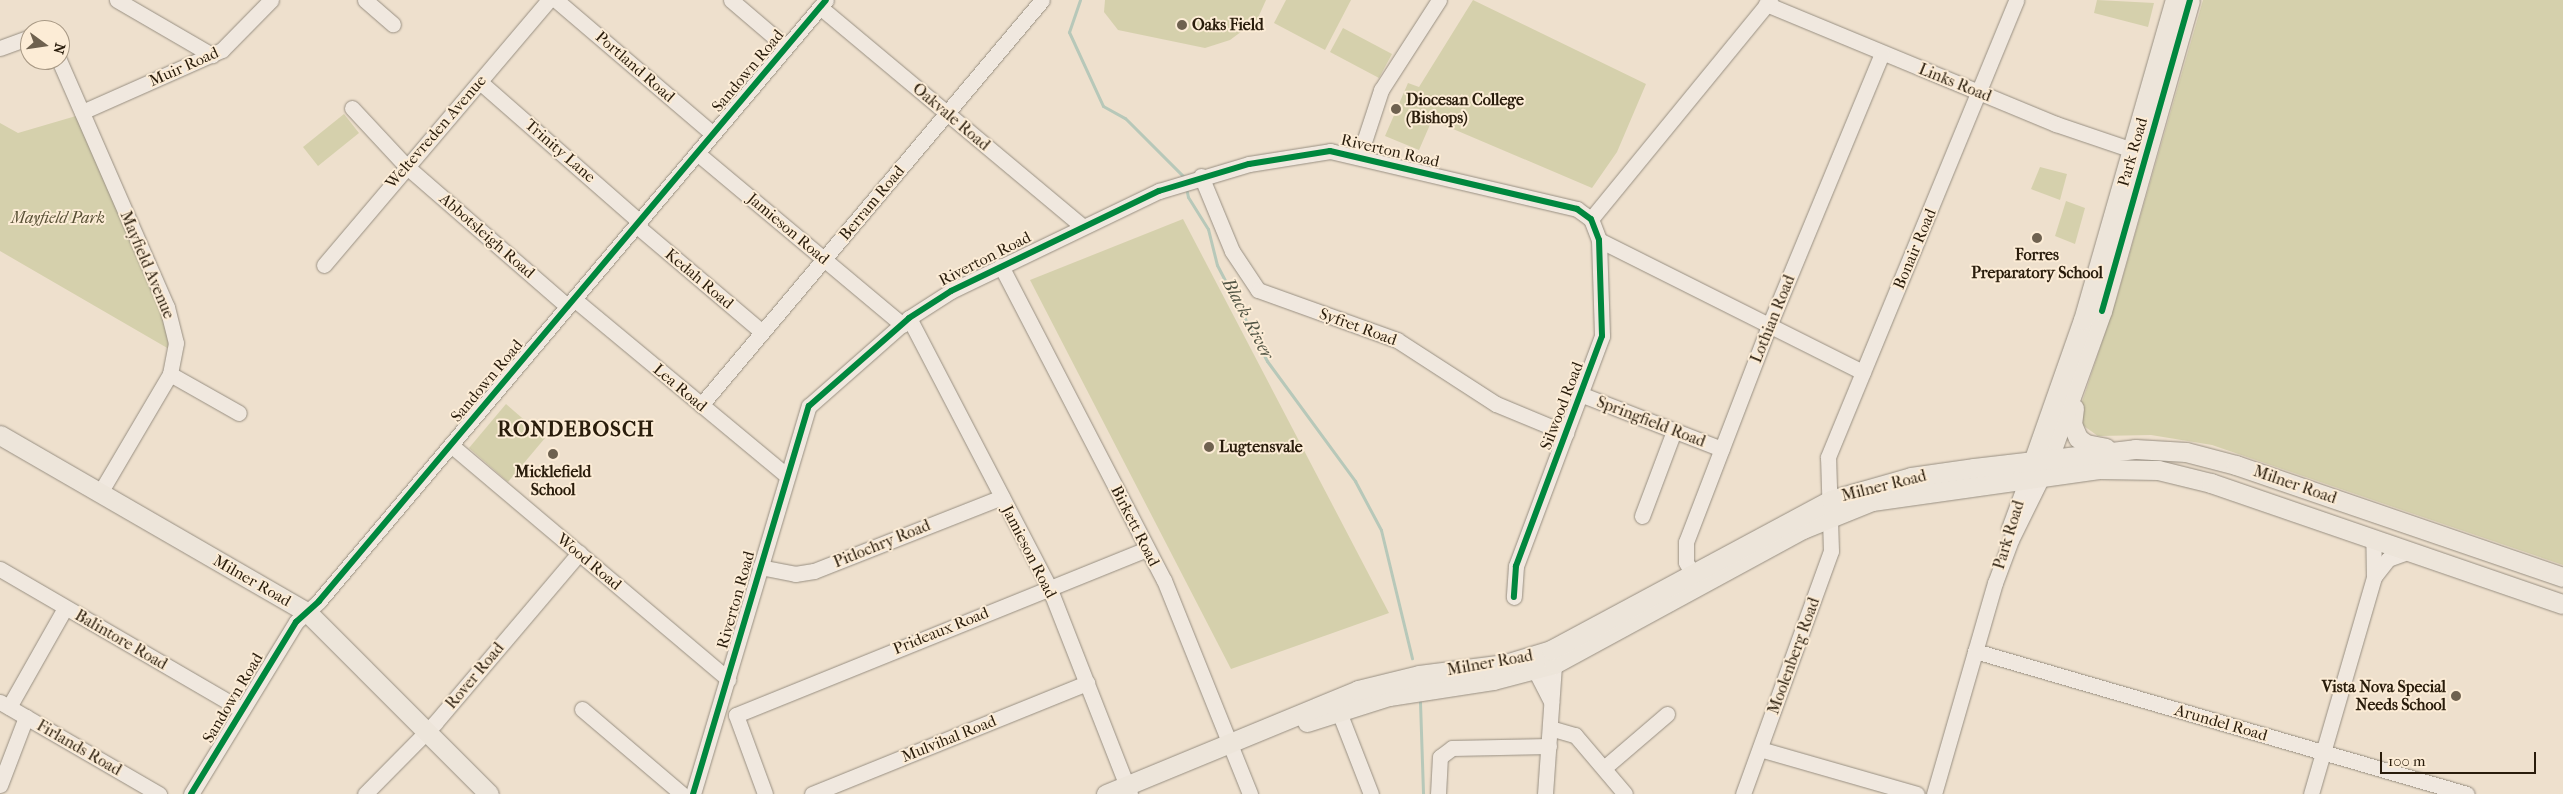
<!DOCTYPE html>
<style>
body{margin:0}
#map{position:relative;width:2563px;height:794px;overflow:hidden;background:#eee0cd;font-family:"IM FELL French Canon",serif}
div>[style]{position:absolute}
.green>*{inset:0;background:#d5d0ac}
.stream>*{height:3px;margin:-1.5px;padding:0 1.5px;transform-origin:1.5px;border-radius:1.5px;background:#b7c8b9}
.roads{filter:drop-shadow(0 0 1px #988f82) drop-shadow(0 0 1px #988f82)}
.minor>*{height:15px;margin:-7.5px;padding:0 7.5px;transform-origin:7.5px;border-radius:7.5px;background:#f0e8df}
.major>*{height:19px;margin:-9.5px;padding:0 9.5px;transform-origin:9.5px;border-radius:9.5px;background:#ede5da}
.cycleway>*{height:6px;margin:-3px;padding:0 3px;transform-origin:3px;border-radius:3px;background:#00873e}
.dots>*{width:14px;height:14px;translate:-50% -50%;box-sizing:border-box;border:2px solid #fcecd6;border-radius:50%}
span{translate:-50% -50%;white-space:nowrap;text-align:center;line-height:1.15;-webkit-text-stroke:4px #fcecd6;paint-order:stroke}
.poi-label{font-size:16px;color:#291c0b;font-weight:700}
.left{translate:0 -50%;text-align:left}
.right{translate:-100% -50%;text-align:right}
.street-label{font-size:16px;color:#291c0b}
.park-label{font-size:16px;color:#564e33;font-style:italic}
.water-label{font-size:18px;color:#525545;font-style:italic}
.district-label{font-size:21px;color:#291c0b;font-weight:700;letter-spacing:1px}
.north{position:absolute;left:20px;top:20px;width:50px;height:50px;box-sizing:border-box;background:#fcecd6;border:1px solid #a89985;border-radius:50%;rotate:104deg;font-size:14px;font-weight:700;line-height:20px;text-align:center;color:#291c0b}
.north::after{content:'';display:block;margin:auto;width:18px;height:22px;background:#6e614f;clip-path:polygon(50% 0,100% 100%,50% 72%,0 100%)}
.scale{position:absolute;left:2380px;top:752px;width:156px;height:22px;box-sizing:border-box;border:2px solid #291c0b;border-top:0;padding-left:6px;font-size:15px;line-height:18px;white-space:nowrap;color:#291c0b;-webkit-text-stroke:4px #fcecd6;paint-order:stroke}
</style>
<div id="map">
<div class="green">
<div style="clip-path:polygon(1105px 0,1266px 0,1257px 20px,1230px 40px,1205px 48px,1118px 30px,1104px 12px)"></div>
<div style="clip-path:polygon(1286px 0,1351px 0,1325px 50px,1274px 23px)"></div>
<div style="clip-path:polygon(1473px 0,1646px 84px,1617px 152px,1592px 188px,1432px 120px,1419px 150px,1385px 136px,1408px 83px,1419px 87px)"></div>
<div style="clip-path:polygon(2097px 0,2154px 3px,2148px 27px,2094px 13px)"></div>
<div style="clip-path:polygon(2203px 0,2563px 0,2563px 565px,2212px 445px,2151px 435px,2098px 436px,2081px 424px,2080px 408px,2117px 297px)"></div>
<div style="clip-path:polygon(1343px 28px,1392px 54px,1379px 78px,1330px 52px)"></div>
<div style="clip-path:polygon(344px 114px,359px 133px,318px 166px,303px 147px)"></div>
<div style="clip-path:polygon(76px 116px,164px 313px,169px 349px,0 251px,0 123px,18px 133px)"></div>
<div style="clip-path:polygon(2040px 167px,2067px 174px,2060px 200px,2031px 189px)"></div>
<div style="clip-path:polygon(2066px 201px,2085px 208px,2075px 244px,2055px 236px)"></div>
<div style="clip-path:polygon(1183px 219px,1389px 613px,1231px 669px,1030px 280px)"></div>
<div style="clip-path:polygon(506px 404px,545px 438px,508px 482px,469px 448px)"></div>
</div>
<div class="stream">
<div style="left:1080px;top:0;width:34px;rotate:109deg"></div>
<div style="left:1069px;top:32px;width:81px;rotate:65.3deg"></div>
<div style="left:1103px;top:106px;width:25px;rotate:29deg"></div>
<div style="left:1125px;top:118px;width:85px;rotate:45deg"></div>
<div style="left:1186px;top:187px;width:10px;rotate:79deg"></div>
<div style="left:1188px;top:197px;width:38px;rotate:58deg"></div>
<div style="left:1208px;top:229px;width:37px;rotate:76deg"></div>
<div style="left:1217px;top:265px;width:108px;rotate:62.5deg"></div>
<div style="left:1267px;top:361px;width:149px;rotate:53.7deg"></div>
<div style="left:1355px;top:481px;width:55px;rotate:62deg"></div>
<div style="left:1381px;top:530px;width:132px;rotate:76.4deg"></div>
<div style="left:1420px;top:702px;width:92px;rotate:88.1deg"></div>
</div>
<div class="roads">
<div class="minor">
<div style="left:117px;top:0;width:110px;rotate:30.1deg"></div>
<div style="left:365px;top:0;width:37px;rotate:41deg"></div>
<div style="left:556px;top:0;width:206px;rotate:40.5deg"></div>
<div style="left:731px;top:0;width:72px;rotate:40.5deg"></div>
<div style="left:1766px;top:4px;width:314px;rotate:22.5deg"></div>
<div style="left:2056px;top:124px;width:90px;rotate:18.8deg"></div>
<div style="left:820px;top:7px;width:341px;rotate:39.9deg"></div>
<div style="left:0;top:48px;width:32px;rotate:-20deg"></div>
<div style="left:59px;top:60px;width:270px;rotate:66.4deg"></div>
<div style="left:167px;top:307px;width:37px;rotate:76deg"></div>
<div style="left:176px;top:343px;width:32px;rotate:101deg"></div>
<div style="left:170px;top:374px;width:138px;rotate:120.5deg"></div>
<div style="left:480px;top:82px;width:213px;rotate:41.2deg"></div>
<div style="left:352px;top:108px;width:79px;rotate:47deg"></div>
<div style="left:406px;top:166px;width:213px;rotate:41deg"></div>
<div style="left:82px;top:112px;width:153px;rotate:-23.9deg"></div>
<div style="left:222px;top:50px;width:70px;rotate:-45.6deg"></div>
<div style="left:697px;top:153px;width:268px;rotate:39.9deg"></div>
<div style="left:1359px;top:157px;width:71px;rotate:-71.8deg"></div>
<div style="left:1381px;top:90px;width:107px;rotate:-57.2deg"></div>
<div style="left:1201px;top:176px;width:81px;rotate:67.5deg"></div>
<div style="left:1232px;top:251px;width:47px;rotate:56.3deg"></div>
<div style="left:1258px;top:290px;width:148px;rotate:19.8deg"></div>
<div style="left:1397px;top:340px;width:118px;rotate:32.9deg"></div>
<div style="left:1496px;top:404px;width:76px;rotate:22.5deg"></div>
<div style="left:1591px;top:219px;width:283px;rotate:-50.7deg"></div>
<div style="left:637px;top:226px;width:164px;rotate:40.3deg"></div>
<div style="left:1599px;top:240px;width:295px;rotate:26.6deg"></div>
<div style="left:324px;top:265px;width:348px;rotate:-49.7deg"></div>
<div style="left:1001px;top:266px;width:354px;rotate:62.6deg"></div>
<div style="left:1164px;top:580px;width:231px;rotate:68.1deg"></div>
<div style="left:574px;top:299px;width:277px;rotate:39.7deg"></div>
<div style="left:909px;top:318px;width:303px;rotate:62.5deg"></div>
<div style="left:1049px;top:587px;width:222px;rotate:68.6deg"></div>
<div style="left:170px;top:374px;width:79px;rotate:29.5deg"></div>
<div style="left:1580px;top:394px;width:152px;rotate:21.2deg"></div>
<div style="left:701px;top:405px;width:529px;rotate:-49.9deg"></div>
<div style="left:451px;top:445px;width:363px;rotate:40.2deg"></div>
<div style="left:1642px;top:516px;width:91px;rotate:-69.4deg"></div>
<div style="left:2009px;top:528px;width:52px;rotate:-69.8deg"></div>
<div style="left:760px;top:567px;width:36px;rotate:11deg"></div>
<div style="left:795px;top:574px;width:19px;rotate:-9deg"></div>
<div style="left:814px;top:571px;width:202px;rotate:-21.5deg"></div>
<div style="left:0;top:569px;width:280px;rotate:30.2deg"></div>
<div style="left:2374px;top:577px;width:23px;rotate:-52deg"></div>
<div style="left:2388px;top:559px;width:23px;rotate:-20deg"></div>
<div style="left:1698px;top:583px;width:24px;rotate:-120deg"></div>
<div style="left:1686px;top:562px;width:20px;rotate:-90deg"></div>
<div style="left:1686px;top:542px;width:231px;rotate:-69deg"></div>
<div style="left:1769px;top:326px;width:295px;rotate:-67.5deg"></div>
<div style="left:1975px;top:651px;width:512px;rotate:16.21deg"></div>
<div style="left:1535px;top:670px;width:36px;rotate:63deg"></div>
<div style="left:0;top:702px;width:184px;rotate:30.1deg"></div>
<div style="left:9px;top:707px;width:114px;rotate:-60.5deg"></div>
<div style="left:582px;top:709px;width:131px;rotate:40.4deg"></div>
<div style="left:1339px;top:712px;width:88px;rotate:68.7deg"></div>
<div style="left:736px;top:715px;width:443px;rotate:-22deg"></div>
<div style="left:736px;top:715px;width:84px;rotate:69.8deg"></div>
<div style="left:1550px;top:728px;width:26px;rotate:16deg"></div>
<div style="left:1575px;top:735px;width:77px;rotate:49.7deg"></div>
<div style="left:1760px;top:749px;width:163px;rotate:16deg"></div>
<div style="left:1604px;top:768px;width:83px;rotate:-40.6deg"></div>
<div style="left:0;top:785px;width:73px;rotate:-69.1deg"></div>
<div style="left:191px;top:794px;width:202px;rotate:-58.6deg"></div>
<div style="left:296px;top:622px;width:31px;rotate:-42deg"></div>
<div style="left:319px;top:601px;width:786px;rotate:-49.85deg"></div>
<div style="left:365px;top:794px;width:100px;rotate:-45.4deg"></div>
<div style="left:435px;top:723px;width:223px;rotate:-49.7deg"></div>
<div style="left:693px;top:794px;width:405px;rotate:-73.4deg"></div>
<div style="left:809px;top:406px;width:133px;rotate:-41.3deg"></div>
<div style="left:909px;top:318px;width:50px;rotate:-32.7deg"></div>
<div style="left:951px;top:291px;width:231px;rotate:-25.7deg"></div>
<div style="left:1159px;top:191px;width:94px;rotate:-16.7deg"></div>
<div style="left:1249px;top:164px;width:82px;rotate:-9.1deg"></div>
<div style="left:1330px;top:151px;width:254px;rotate:13.2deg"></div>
<div style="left:1577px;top:209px;width:17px;rotate:36deg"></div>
<div style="left:1591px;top:219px;width:22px;rotate:69deg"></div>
<div style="left:1599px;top:240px;width:96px;rotate:88.2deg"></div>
<div style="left:1602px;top:336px;width:246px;rotate:110.5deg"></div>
<div style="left:1516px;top:566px;width:31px;rotate:94deg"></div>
<div style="left:812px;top:794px;width:297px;rotate:-22deg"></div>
<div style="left:1438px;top:794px;width:37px;rotate:-87deg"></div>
<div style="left:1440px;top:757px;width:15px;rotate:-37deg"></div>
<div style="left:1452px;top:748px;width:97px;rotate:-1.2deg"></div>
<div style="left:1545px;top:794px;width:130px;rotate:-86deg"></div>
<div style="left:1743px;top:794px;width:258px;rotate:-70.1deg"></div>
<div style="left:1831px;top:551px;width:94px;rotate:-91.8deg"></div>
<div style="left:1828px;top:457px;width:494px;rotate:-67.6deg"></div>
<div style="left:1934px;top:794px;width:220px;rotate:-73.9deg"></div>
<div style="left:1995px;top:583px;width:46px;rotate:-69.6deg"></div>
<div style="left:2011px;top:540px;width:70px;rotate:-63.8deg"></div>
<div style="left:2311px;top:794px;width:226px;rotate:-73.8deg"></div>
<div style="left:2374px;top:577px;width:39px;rotate:-91deg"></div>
</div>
<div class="major">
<div style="left:2074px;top:408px;width:16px;rotate:97deg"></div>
<div style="left:2072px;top:424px;width:15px;rotate:67deg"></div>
<div style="left:2078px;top:438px;width:10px;rotate:37deg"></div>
<div style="left:2086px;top:444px;width:20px;rotate:11deg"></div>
<div style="left:0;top:435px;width:354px;rotate:30deg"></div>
<div style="left:307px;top:612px;width:257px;rotate:45deg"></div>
<div style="left:2045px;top:469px;width:168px;rotate:-70.2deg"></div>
<div style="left:2102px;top:311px;width:323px;rotate:-74.2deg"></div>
<div style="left:2029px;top:473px;width:162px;rotate:-70.6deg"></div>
<div style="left:2083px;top:320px;width:333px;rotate:-74deg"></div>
<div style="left:1307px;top:722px;width:86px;rotate:-17.6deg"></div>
<div style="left:1389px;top:696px;width:105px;rotate:-8.7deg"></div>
<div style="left:1493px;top:680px;width:63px;rotate:-14.7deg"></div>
<div style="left:1554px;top:664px;width:283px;rotate:-28.5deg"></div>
<div style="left:1803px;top:529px;width:74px;rotate:-22.1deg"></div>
<div style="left:1872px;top:501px;width:229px;rotate:-8deg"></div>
<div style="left:2099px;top:469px;width:59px;rotate:1deg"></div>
<div style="left:2158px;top:470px;width:55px;rotate:13.8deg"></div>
<div style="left:2211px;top:483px;width:372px;rotate:19deg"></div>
<div style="left:1106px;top:794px;width:273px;rotate:-22.4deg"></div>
<div style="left:1358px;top:690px;width:63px;rotate:-13.8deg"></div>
<div style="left:1419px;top:675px;width:87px;rotate:-7.3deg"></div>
<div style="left:1505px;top:664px;width:48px;rotate:-16.9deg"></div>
<div style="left:1551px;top:650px;width:318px;rotate:-28.2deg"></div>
<div style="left:1831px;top:500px;width:83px;rotate:-16deg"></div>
<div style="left:1911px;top:477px;width:64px;rotate:-8.1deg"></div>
<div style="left:1974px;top:468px;width:162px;rotate:-6.7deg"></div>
<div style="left:2135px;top:449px;width:51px;rotate:3.4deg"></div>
<div style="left:2186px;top:452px;width:52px;rotate:14.6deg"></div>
<div style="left:2236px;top:465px;width:346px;rotate:18.9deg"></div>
</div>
</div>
<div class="cycleway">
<div style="left:2102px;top:311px;width:323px;rotate:-74.2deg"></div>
<div style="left:191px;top:794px;width:202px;rotate:-58.6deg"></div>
<div style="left:296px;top:622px;width:31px;rotate:-42deg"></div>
<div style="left:319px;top:601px;width:786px;rotate:-49.85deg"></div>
<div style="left:693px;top:794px;width:405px;rotate:-73.4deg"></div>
<div style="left:809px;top:406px;width:133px;rotate:-41.3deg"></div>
<div style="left:909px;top:318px;width:50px;rotate:-32.7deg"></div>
<div style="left:951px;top:291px;width:231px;rotate:-25.7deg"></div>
<div style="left:1159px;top:191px;width:94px;rotate:-16.7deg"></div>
<div style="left:1249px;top:164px;width:82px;rotate:-9.1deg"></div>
<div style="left:1330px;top:151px;width:254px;rotate:13.2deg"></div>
<div style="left:1577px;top:209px;width:17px;rotate:36deg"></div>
<div style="left:1591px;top:219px;width:22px;rotate:69deg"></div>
<div style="left:1599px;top:240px;width:96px;rotate:88.2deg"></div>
<div style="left:1602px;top:336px;width:246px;rotate:110.5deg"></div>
<div style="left:1516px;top:566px;width:31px;rotate:94deg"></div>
</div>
<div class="dots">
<div style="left:1182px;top:25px;background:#6e614f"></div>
<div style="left:1396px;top:109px;background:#6e614f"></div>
<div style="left:2037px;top:238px;background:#6e614f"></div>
<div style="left:1209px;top:447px;background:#6e614f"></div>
<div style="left:553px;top:454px;background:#6e614f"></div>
<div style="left:2456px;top:696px;background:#6e614f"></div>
</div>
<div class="poi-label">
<span class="left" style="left:1192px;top:25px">Oaks Field</span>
<span class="left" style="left:1406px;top:109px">Diocesan College<br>(Bishops)</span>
<span style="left:2037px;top:264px">Forres<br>Preparatory School</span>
<span class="left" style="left:1219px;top:447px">Lugtensvale</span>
<span style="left:553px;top:481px">Micklefield<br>School</span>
<span class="right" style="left:2446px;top:696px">Vista Nova Special<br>Needs School</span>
</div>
<div class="street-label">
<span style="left:184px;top:67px;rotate:-24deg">Muir Road</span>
<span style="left:635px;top:67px;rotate:41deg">Portland Road</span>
<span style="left:748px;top:71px;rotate:-50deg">Sandown Road</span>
<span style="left:1955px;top:83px;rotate:22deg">Links Road</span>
<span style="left:951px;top:117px;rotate:40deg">Oakvale Road</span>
<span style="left:436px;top:132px;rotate:-49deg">Weltevreden Avenue</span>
<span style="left:560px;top:151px;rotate:41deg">Trinity Lane</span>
<span style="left:1390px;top:151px;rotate:13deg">Riverton Road</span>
<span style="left:2133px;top:152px;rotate:-74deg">Park Road</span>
<span style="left:872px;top:203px;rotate:-50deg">Berram Road</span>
<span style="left:788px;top:229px;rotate:40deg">Jamieson Road</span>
<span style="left:487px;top:236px;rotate:41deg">Abbotsleigh Road</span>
<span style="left:1915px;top:249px;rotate:-67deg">Bonair Road</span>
<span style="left:985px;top:259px;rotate:-27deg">Riverton Road</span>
<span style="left:147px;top:265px;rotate:67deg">Mayfield Avenue</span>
<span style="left:699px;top:279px;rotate:40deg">Kedah Road</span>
<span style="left:1773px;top:319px;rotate:-68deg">Lothian Road</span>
<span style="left:1358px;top:327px;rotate:20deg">Syfret Road</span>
<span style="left:487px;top:381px;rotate:-50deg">Sandown Road</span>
<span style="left:680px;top:388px;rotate:40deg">Lea Road</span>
<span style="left:1562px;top:406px;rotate:-69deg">Silwood Road</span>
<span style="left:1651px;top:422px;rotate:21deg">Springfield Road</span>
<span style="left:2295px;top:485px;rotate:19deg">Milner Road</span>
<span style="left:1884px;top:486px;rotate:-14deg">Milner Road</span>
<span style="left:1135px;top:526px;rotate:63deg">Birkett Road</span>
<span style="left:2009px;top:535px;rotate:-73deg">Park Road</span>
<span style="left:882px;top:544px;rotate:-22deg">Pitlochry Road</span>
<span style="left:1029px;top:552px;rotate:63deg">Jamieson Road</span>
<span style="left:589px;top:562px;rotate:40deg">Wood Road</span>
<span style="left:252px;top:581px;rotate:30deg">Milner Road</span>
<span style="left:736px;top:600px;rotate:-74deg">Riverton Road</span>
<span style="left:941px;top:631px;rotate:-22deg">Prideaux Road</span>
<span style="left:121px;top:640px;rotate:30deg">Balintore Road</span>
<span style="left:1794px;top:656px;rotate:-70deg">Moolenberg Road</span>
<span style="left:1490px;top:663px;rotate:-10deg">Milner Road</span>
<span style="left:475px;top:676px;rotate:-50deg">Rover Road</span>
<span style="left:233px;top:698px;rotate:-59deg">Sandown Road</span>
<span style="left:2221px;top:723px;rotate:16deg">Arundel Road</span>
<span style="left:949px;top:739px;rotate:-22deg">Mulvihal Road</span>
<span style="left:79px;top:748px;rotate:30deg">Firlands Road</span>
</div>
<div class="park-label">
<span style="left:58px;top:218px">Mayfield Park</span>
</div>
<div class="water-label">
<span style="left:1247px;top:319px;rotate:62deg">Black River</span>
</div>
<div class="district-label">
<span style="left:576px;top:429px">RONDEBOSCH</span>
</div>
<div class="north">N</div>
<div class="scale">100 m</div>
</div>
